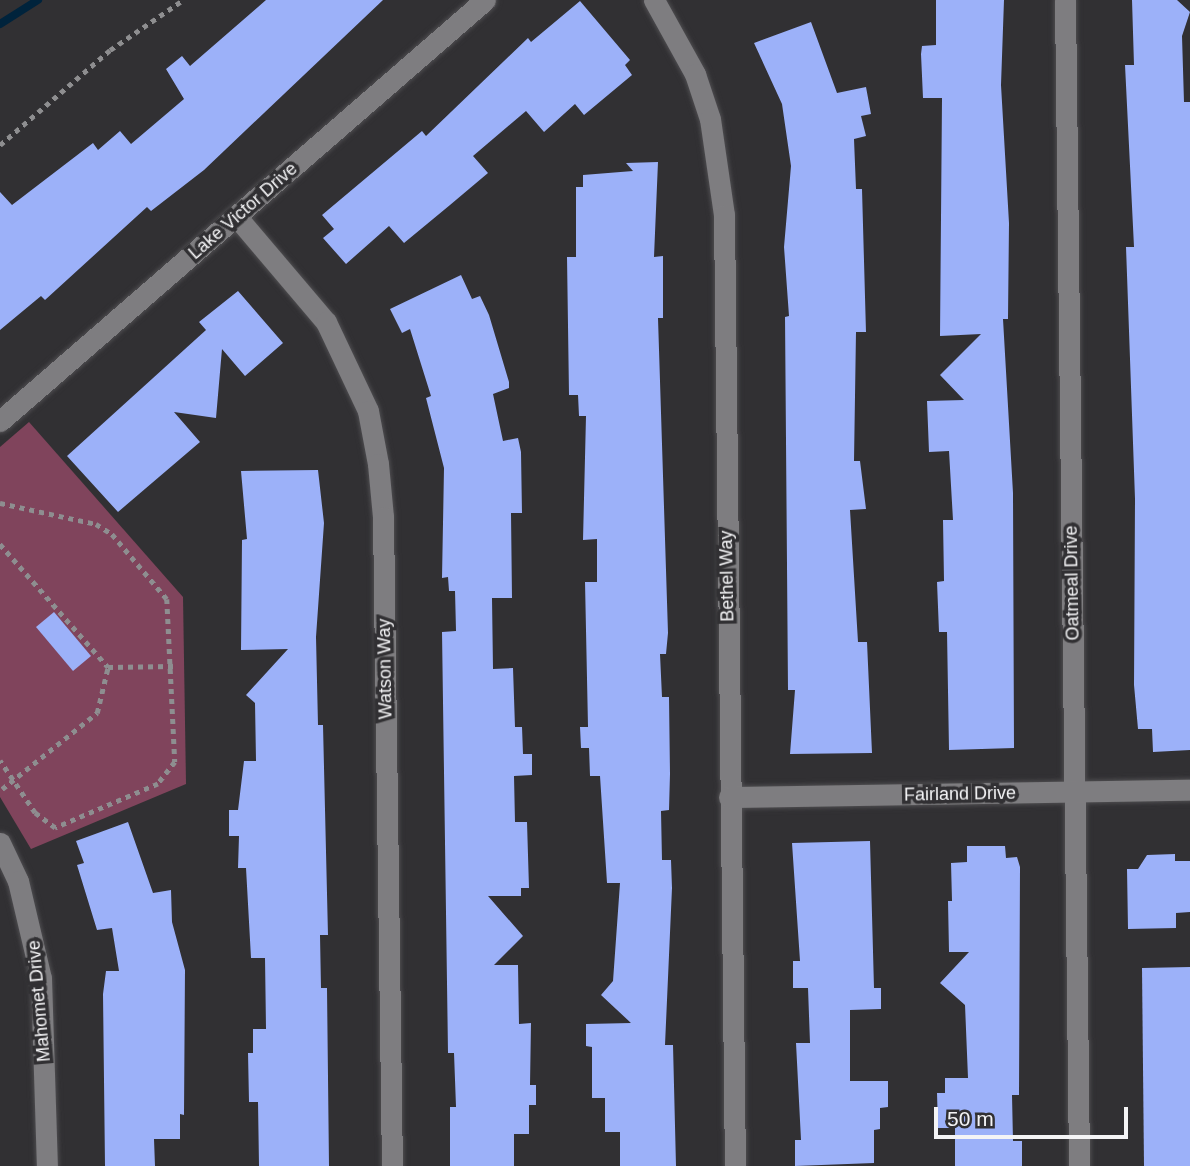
<!DOCTYPE html>
<style>
body{margin:0}
#map{position:relative;width:1190px;height:1166px;overflow:hidden;background:#313033;font-family:Arial,sans-serif}
div>[style]{position:absolute}
.green>*{inset:0;background:#80445c}
.stream>*{height:8px;margin:-4px;padding:0 4px;transform-origin:4px;border-radius:4px;background:#00233c}
.building>*{inset:0;background:#9cb1f9}
.path>*{height:4.5px;margin-top:-2.25px;transform-origin:0;background:repeating-linear-gradient(90deg,#8e8e90 0 5px,transparent 0 10px)}
.roads{filter:drop-shadow(0 0 2px #4e4d50) drop-shadow(0 0 2px #4e4d50)}
.street>*{height:21px;margin:-10.5px;padding:0 10.5px;transform-origin:10.5px;border-radius:10.5px;background:#7e7d80}
span{translate:-50% -50%;white-space:nowrap;text-align:center;line-height:1.15;-webkit-text-stroke:7px #313033;paint-order:stroke}
.street-label{font-size:18px;color:#f4f4f6}
.scale{position:absolute;left:934px;top:1107px;width:194px;height:32px;box-sizing:border-box;border:4px solid #f4f4f6;border-top:0;padding-left:9px;font-size:21px;line-height:24px;white-space:nowrap;color:#f4f4f6;-webkit-text-stroke:5px #313033;paint-order:stroke}
</style>
<div id="map">
<div class="green">
<div style="clip-path:polygon(29px 422px,183px 597px,186px 784px,31px 849px,0 797px,0 447px)"></div>
</div>
<div class="stream">
<div style="left:0;top:24px;width:45px;rotate:-32.3deg"></div>
</div>
<div class="building">
<div style="clip-path:polygon(266px 0,383px 0,204px 170px,151px 211px,147px 207px,45px 300px,41px 296px,0 330px,0 192px,12px 205px,93px 143px,98px 150px,120px 131px,131px 144px,184px 99px,166px 69px,182px 56px,190px 66px)"></div>
<div style="clip-path:polygon(936px 0,1004px 0,1001px 85px,1009px 223px,1008px 319px,1003px 319px,1013px 493px,1014px 748px,949px 750px,947px 632px,939px 632px,937px 582px,944px 581px,943px 520px,953px 520px,949px 451px,929px 452px,927px 401px,964px 400px,940px 375px,981px 334px,940px 336px,942px 98px,923px 98px,921px 54px,922px 46px,936px 45px)"></div>
<div style="clip-path:polygon(1177px 0,1190px 12px,1182px 36px,1184px 102px,1190px 102px,1190px 750px,1153px 752px,1152px 729px,1138px 729px,1134px 685px,1135px 499px,1126px 247px,1134px 247px,1125px 65px,1134px 65px,1132px 0)"></div>
<div style="clip-path:polygon(580px 1px,630px 60px,625px 65px,632px 75px,584px 115px,575px 104px,544px 132px,526px 111px,473px 156px,488px 173px,450px 205px,404px 243px,389px 226px,346px 264px,323px 238px,334px 229px,322px 215px,422px 131px,426px 136px,528px 38px,531px 42px)"></div>
<div style="clip-path:polygon(811px 22px,837px 93px,866px 87px,871px 114px,861px 116px,866px 136px,854px 139px,856px 189px,862px 189px,866px 332px,856px 332px,854px 461px,860px 461px,866px 509px,850px 510px,858px 642px,867px 642px,872px 753px,790px 754px,795px 690px,788px 690px,785px 317px,789px 316px,784px 247px,791px 166px,782px 104px,754px 43px)"></div>
<div style="clip-path:polygon(658px 162px,654px 257px,663px 256px,663px 318px,658px 318px,668px 633px,666px 654px,660px 654px,662px 697px,669px 697px,670px 774px,669px 810px,661px 811px,662px 860px,671px 860px,672px 888px,665px 1045px,673px 1045px,676px 1166px,620px 1166px,620px 1132px,605px 1132px,605px 1098px,592px 1098px,592px 1047px,586px 1046px,586px 1024px,631px 1023px,601px 995px,613px 981px,620px 883px,607px 883px,600px 776px,590px 776px,589px 748px,581px 748px,580px 727px,588px 727px,585px 582px,597px 582px,597px 539px,583px 540px,586px 416px,579px 416px,578px 395px,569px 395px,567px 257px,576px 257px,576px 187px,583px 187px,583px 175px,633px 171px,626px 163px)"></div>
<div style="clip-path:polygon(461px 275px,472px 299px,480px 296px,489px 315px,509px 382px,509px 388px,493px 394px,503px 441px,518px 438px,521px 452px,522px 513px,511px 513px,512px 598px,492px 598px,493px 669px,513px 668px,515px 727px,522px 727px,523px 754px,532px 754px,532px 775px,514px 776px,515px 822px,527px 822px,529px 888px,521px 888px,521px 896px,488px 896px,523px 936px,494px 965px,518px 965px,519px 1024px,531px 1023px,530px 1085px,536px 1085px,536px 1105px,529px 1105px,529px 1134px,514px 1134px,514px 1166px,450px 1166px,450px 1107px,456px 1107px,454px 1053px,448px 1053px,442px 632px,456px 631px,455px 591px,449px 591px,448px 577px,442px 578px,444px 468px,426px 398px,431px 396px,410px 329px,402px 333px,390px 309px)"></div>
<div style="clip-path:polygon(238px 291px,283px 343px,245px 376px,222px 349px,216px 418px,174px 412px,200px 442px,118px 512px,67px 456px,206px 330px,199px 322px)"></div>
<div style="clip-path:polygon(318px 470px,324px 523px,316px 637px,318px 725px,323px 725px,328px 935px,320px 935px,321px 988px,327px 988px,329px 1166px,259px 1166px,258px 1102px,249px 1102px,248px 1053px,253px 1053px,253px 1029px,266px 1029px,265px 958px,251px 958px,246px 868px,238px 868px,239px 836px,229px 836px,229px 810px,238px 810px,244px 761px,256px 761px,255px 703px,246px 695px,288px 649px,241px 650px,242px 540px,247px 539px,241px 471px)"></div>
<div style="clip-path:polygon(54px 612px,91px 656px,73px 671px,36px 627px)"></div>
<div style="clip-path:polygon(128px 822px,153px 893px,171px 890px,172px 922px,185px 970px,184px 1115px,180px 1114px,180px 1139px,154px 1139px,155px 1166px,105px 1166px,103px 994px,106px 971px,119px 971px,112px 928px,97px 930px,77px 865px,84px 863px,76px 841px)"></div>
<div style="clip-path:polygon(870px 841px,874px 988px,881px 988px,881px 1009px,850px 1010px,850px 1081px,888px 1081px,888px 1107px,880px 1108px,880px 1129px,874px 1130px,874px 1163px,795px 1166px,795px 1140px,801px 1140px,796px 1043px,810px 1043px,808px 988px,793px 988px,793px 961px,800px 961px,792px 843px)"></div>
<div style="clip-path:polygon(967px 846px,1005px 846px,1006px 858px,1017px 857px,1020px 867px,1019px 1095px,1012px 1095px,1013px 1141px,1022px 1141px,1022px 1166px,955px 1166px,955px 1128px,938px 1128px,937px 1093px,945px 1093px,945px 1078px,968px 1078px,965px 1005px,940px 983px,969px 952px,949px 952px,948px 901px,952px 901px,951px 863px,967px 862px)"></div>
<div style="clip-path:polygon(1175px 854px,1175px 861px,1190px 861px,1190px 912px,1176px 913px,1176px 928px,1128px 929px,1127px 869px,1138px 869px,1147px 855px)"></div>
<div style="clip-path:polygon(1190px 967px,1190px 1166px,1144px 1166px,1142px 968px)"></div>
</div>
<div class="path">
<div style="left:0;top:145px;width:145px;rotate:-40.8deg"></div>
<div style="left:110px;top:50px;width:88px;rotate:-34.4deg"></div>
<div style="left:0;top:503px;width:98px;rotate:12.3deg"></div>
<div style="left:96px;top:524px;width:19px;rotate:32deg"></div>
<div style="left:112px;top:534px;width:85px;rotate:49.8deg"></div>
<div style="left:167px;top:599px;width:163px;rotate:87.2deg"></div>
<div style="left:175px;top:762px;width:28px;rotate:128deg"></div>
<div style="left:158px;top:784px;width:112px;rotate:156.9deg"></div>
<div style="left:55px;top:828px;width:25px;rotate:-143deg"></div>
<div style="left:35px;top:813px;width:63px;rotate:-123.9deg"></div>
<div style="left:0;top:544px;width:164px;rotate:48.7deg"></div>
<div style="left:108px;top:667px;width:65px;rotate:-0.9deg"></div>
<div style="left:2px;top:789px;width:122px;rotate:-38.7deg"></div>
<div style="left:97px;top:713px;width:47px;rotate:-76.6deg"></div>
</div>
<div class="roads">
<div class="street">
<div style="left:654px;top:0;width:85px;rotate:61deg"></div>
<div style="left:695px;top:74px;width:47px;rotate:71.6deg"></div>
<div style="left:710px;top:119px;width:97px;rotate:81.7deg"></div>
<div style="left:724px;top:215px;width:951px;rotate:89.34deg"></div>
<div style="left:1065px;top:0;width:1166px;rotate:89.31deg"></div>
<div style="left:236px;top:216px;width:139px;rotate:49.7deg"></div>
<div style="left:326px;top:322px;width:98px;rotate:64.7deg"></div>
<div style="left:368px;top:411px;width:54px;rotate:79.3deg"></div>
<div style="left:378px;top:464px;width:53px;rotate:84.6deg"></div>
<div style="left:383px;top:517px;width:649px;rotate:89.21deg"></div>
<div style="left:0;top:421px;width:642px;rotate:-40.96deg"></div>
<div style="left:729px;top:797px;width:461px;rotate:-0.9deg"></div>
<div style="left:0;top:843px;width:42px;rotate:64.7deg"></div>
<div style="left:18px;top:881px;width:100px;rotate:76.7deg"></div>
<div style="left:41px;top:978px;width:188px;rotate:88.2deg"></div>
</div>
</div>
<div class="street-label">
<span style="left:243px;top:211px;rotate:-41deg">Lake Victor Drive</span>
<span style="left:727px;top:576px;rotate:-91deg">Bethel Way</span>
<span style="left:1072px;top:583px;rotate:-91deg">Oatmeal Drive</span>
<span style="left:385px;top:669px;rotate:-91deg">Watson Way</span>
<span style="left:960px;top:794px;rotate:-1deg">Fairland Drive</span>
<span style="left:39px;top:1001px;rotate:-95deg">Mahomet Drive</span>
</div>
<div class="scale">50 m</div>
</div>
